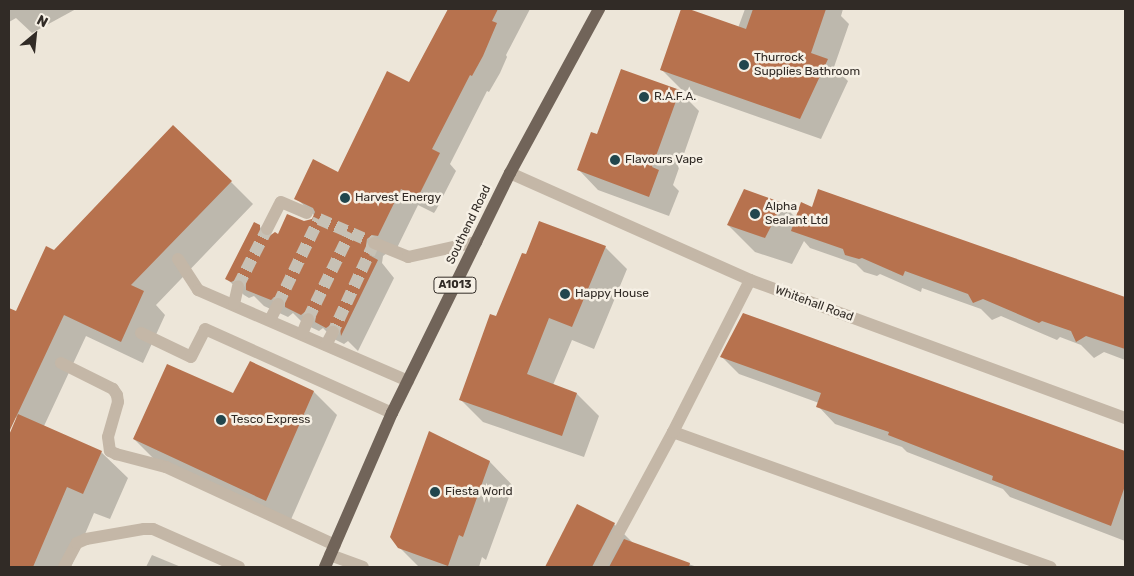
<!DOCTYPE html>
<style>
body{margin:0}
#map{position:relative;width:1134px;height:576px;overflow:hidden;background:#ede6d9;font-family:Rubik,sans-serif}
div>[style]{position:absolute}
.shadow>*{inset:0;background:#0003}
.building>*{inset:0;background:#b7724e}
.minor-tunnel>*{height:12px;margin-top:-6px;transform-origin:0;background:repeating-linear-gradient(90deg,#c7c1b5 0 12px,transparent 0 18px)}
.minor>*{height:12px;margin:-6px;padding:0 6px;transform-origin:6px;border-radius:6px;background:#c4b7a7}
.major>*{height:12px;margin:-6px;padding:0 6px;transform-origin:6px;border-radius:6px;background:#716459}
.dots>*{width:14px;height:14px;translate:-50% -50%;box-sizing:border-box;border:2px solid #f6f0e5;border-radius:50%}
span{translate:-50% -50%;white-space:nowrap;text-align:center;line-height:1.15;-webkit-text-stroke:5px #f6f0e5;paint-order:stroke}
.shield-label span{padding:1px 4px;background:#f6f0e5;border:1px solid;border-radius:4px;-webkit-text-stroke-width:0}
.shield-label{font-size:11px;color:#312b26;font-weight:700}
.poi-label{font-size:12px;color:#312b26}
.left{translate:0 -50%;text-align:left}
.street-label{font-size:12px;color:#312b26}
.frame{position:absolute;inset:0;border:10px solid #312b26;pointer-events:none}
.north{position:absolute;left:10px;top:10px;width:50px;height:50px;-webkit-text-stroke:4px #f6f0e5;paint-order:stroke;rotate:28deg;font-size:14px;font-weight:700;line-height:20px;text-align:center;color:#312b26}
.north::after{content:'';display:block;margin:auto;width:18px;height:22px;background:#312b26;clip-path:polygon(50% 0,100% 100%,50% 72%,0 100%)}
</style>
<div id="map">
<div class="shadow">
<div style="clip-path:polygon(9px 9px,76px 9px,32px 33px,16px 18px,9px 22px)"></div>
<div style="clip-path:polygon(449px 9px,530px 9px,506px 55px,507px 57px,500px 73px,489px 92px,487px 91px,450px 164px,456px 171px,436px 210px,434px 213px,418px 205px,395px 252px,390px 251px,383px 256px,382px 263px,394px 278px,358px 351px,348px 341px,344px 344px,334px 339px,323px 328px,319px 331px,304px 324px,293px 313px,288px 317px,264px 306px,254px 296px,249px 298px,244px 295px,227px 279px,259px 226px,270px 237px,279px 235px,316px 217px,296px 198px,339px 173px,409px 83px)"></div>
<div style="clip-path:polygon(682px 9px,738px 28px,745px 9px,843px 9px,841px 16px,849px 24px,834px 67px,848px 81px,821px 139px,682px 90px,662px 70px)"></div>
<div style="clip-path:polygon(679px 91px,699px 111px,673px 185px,679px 191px,669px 216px,598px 190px,579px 170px,598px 135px)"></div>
<div style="clip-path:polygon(231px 182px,253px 204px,156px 305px,165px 315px,143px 363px,86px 336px,44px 426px,101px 452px,128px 478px,110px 519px,94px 513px,71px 567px,9px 567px,9px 453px,22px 420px,9px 414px,9px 323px,14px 312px,17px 313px,55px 251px)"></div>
<div style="clip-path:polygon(819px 190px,1125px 299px,1125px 360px,1104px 352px,1094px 358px,1081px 345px,1060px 337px,1057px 340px,1001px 316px,992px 320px,981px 309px,922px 288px,921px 292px,880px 274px,877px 276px,864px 272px,856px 264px,810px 248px,804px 241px,792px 264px,755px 252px,728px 225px,782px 204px,797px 219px,812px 208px)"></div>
<div style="clip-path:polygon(605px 247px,627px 269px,594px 349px,572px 340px,553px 385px,577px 394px,599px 416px,584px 457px,483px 422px,461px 400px,496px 318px)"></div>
<div style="clip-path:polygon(743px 314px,1125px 452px,1125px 541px,1010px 497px,1003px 489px,907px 452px,902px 447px,835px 424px,818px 406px,819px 403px,739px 374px,722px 357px)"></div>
<div style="clip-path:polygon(314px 392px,337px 415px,289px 524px,157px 462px,134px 439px,234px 394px)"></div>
<div style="clip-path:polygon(430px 433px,490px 462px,513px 486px,486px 560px,482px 557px,479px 567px,419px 567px,399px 547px)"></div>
<div style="clip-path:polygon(577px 506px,614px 524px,635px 545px,697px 567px,546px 567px)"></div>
<div style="clip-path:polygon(152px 555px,181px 567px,146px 567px)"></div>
</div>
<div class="building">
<div style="clip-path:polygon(448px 9px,498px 9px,492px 21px,497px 23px,483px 56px,472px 76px,470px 75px,432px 149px,440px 153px,420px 193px,416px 197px,401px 189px,378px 236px,372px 235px,367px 239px,366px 245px,371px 251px,369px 255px,378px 260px,341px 336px,340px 328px,337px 325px,332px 324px,326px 328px,315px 322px,316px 317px,311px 312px,306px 311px,301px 315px,285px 307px,285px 300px,281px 297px,274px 297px,271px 300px,246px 290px,246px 283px,240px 278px,231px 282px,225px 279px,254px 222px,260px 225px,260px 234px,268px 237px,275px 232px,278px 234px,287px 214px,304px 221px,312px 219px,315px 212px,313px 208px,294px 199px,313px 159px,338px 172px,387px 71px,409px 82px)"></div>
<div style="clip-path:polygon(681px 9px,689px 9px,746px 29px,753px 9px,826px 9px,811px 53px,828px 59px,800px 119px,660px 70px)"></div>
<div style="clip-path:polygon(621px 69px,680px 90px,652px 167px,659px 170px,649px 197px,577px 170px,591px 132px,597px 134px)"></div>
<div style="clip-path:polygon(173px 125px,232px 181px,131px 285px,144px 291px,121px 342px,64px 315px,9px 432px,9px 308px,16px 311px,46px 246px,54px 250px)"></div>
<div style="clip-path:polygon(744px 189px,783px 203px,765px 238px,727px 225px)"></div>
<div style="clip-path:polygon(818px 189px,1125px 297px,1125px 349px,1086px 336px,1076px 342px,1071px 331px,1042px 321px,1039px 323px,983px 299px,973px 303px,968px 294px,905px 271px,903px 276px,862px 258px,859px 259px,845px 255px,843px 249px,791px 231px,801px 202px,812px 207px)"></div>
<div style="clip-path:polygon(539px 221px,606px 246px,572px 327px,549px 318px,527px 374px,577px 393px,562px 436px,459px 400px,490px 314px,496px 316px,522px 253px,526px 254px)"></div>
<div style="clip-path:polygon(743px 313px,1125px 451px,1125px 486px,1111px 526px,992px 480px,993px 476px,888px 435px,889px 432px,816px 407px,821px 393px,720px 357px)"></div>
<div style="clip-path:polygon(250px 361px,314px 391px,266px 501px,133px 439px,167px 364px,233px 393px)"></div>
<div style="clip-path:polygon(18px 414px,102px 451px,83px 494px,67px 487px,33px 567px,9px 567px,9px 435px)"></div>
<div style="clip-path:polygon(429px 431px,490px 461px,463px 537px,459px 535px,448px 566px,398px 548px,390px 537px)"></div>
<div style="clip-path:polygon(577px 504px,615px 523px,592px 567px,545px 567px)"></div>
<div style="clip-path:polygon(624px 539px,690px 563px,689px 567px,609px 567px)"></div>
</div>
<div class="minor-tunnel">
<div style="left:238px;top:286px;width:64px;rotate:-63deg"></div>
<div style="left:278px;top:304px;width:94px;rotate:-64.2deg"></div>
<div style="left:319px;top:219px;width:60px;rotate:23.6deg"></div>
<div style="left:374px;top:243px;width:98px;rotate:114.7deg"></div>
<div style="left:308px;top:319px;width:96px;rotate:-64deg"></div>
</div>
<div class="minor">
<div style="left:510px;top:173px;width:263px;rotate:24deg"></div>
<div style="left:750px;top:280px;width:400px;rotate:20.2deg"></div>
<div style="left:267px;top:229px;width:30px;rotate:-63deg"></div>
<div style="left:281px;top:202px;width:28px;rotate:23deg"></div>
<div style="left:374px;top:243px;width:37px;rotate:22deg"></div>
<div style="left:408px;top:257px;width:70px;rotate:-12.4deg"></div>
<div style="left:178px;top:259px;width:37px;rotate:57deg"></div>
<div style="left:198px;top:290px;width:229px;rotate:23.4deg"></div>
<div style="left:234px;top:304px;width:18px;rotate:-77deg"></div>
<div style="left:270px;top:320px;width:18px;rotate:-63deg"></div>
<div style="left:141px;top:333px;width:55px;rotate:25.6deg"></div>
<div style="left:191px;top:357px;width:31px;rotate:-63deg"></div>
<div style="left:205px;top:329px;width:205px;rotate:24.2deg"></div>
<div style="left:302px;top:334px;width:16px;rotate:-68deg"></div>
<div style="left:326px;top:345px;width:15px;rotate:-62deg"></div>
<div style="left:61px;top:363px;width:58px;rotate:26.6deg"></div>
<div style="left:113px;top:389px;width:7px;rotate:56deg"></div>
<div style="left:117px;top:395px;width:7px;rotate:82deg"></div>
<div style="left:118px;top:402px;width:36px;rotate:106deg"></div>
<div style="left:108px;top:437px;width:14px;rotate:82deg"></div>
<div style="left:110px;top:451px;width:7px;rotate:27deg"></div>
<div style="left:116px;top:454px;width:52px;rotate:14.6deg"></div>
<div style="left:166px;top:467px;width:186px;rotate:24.8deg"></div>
<div style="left:673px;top:432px;width:401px;rotate:19.7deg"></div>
<div style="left:330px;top:555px;width:35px;rotate:20deg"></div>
<div style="left:64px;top:567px;width:27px;rotate:-62deg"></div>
<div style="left:77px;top:543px;width:10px;rotate:-24deg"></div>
<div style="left:86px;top:539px;width:59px;rotate:-9.8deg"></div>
<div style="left:144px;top:529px;width:9px"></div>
<div style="left:153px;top:529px;width:94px;rotate:23.8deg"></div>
<div style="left:600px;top:567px;width:153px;rotate:-61.6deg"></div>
<div style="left:673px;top:432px;width:170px;rotate:-63.1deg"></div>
</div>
<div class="major">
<div style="left:325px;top:567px;width:168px;rotate:-66.5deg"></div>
<div style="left:392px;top:413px;width:191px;rotate:-63.8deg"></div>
<div style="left:476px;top:242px;width:77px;rotate:-63.8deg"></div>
<div style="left:510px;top:173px;width:187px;rotate:-61.5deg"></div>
</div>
<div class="dots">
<div style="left:744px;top:65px;background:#21464d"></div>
<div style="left:644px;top:97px;background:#21464d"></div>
<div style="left:615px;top:160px;background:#21464d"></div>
<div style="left:345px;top:198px;background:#21464d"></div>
<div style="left:755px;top:214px;background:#21464d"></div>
<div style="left:565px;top:294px;background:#21464d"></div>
<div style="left:221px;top:420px;background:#21464d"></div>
<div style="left:435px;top:492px;background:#21464d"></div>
</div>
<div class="shield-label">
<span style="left:455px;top:285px">A1013</span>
</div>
<div class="poi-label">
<span class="left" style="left:754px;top:65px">Thurrock<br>Supplies Bathroom</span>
<span class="left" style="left:654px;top:97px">R.A.F.A.</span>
<span class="left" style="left:625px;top:160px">Flavours Vape</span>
<span class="left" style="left:355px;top:198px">Harvest Energy</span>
<span class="left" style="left:765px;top:214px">Alpha<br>Sealant Ltd</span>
<span class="left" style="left:575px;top:294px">Happy House</span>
<span class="left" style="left:231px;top:420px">Tesco Express</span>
<span class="left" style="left:445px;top:492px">Fiesta World</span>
</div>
<div class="street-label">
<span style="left:469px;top:225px;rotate:-64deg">Southend Road</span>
<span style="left:814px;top:304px;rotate:20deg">Whitehall Road</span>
</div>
<div class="frame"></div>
<div class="north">N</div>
</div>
